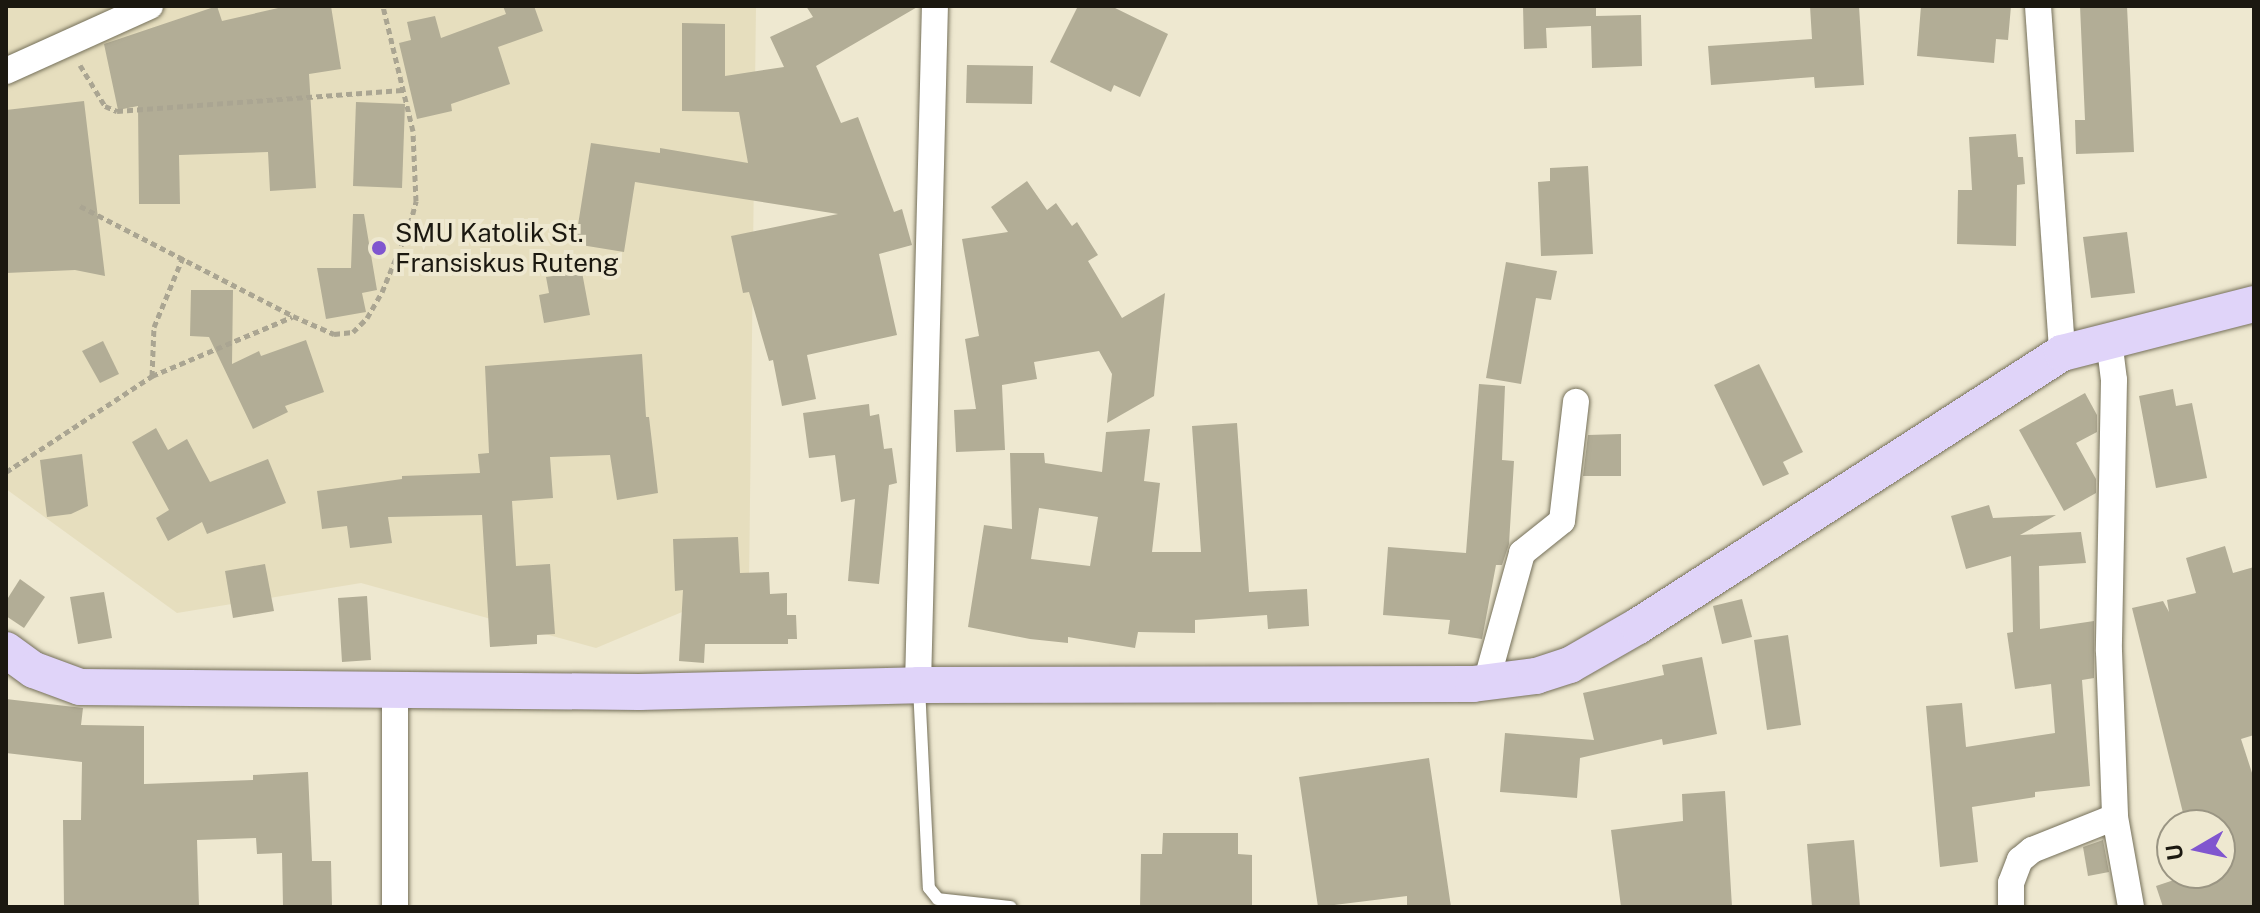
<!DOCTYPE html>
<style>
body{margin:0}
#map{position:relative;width:2260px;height:913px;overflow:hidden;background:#eee8d0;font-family:"Public Sans",sans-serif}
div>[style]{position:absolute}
.built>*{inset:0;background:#e6debe}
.building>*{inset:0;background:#b2ad96}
.path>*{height:5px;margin-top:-2.5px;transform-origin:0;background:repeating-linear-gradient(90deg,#aaa592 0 6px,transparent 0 10px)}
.roads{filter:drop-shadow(0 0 2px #75705a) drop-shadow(0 0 2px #75705a)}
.lane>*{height:12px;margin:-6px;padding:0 6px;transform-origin:6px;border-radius:6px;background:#fff}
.street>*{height:26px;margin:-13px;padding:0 13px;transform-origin:13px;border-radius:13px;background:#fff}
.secondary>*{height:36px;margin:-18px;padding:0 18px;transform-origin:18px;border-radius:18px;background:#e0d4f9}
.dots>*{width:22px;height:22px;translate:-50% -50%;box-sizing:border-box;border:4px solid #eee8d0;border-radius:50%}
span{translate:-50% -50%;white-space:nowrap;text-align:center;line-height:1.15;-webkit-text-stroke:8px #eee8d0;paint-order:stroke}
.poi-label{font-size:26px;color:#1b1810}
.left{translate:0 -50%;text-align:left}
.frame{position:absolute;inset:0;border:8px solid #1b1810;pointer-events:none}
.north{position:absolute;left:2156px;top:809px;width:80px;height:80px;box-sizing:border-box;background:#eee8d0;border:2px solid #9a9583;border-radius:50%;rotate:261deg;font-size:22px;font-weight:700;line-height:32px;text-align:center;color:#1b1810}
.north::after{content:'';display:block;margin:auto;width:28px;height:36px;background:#8056cf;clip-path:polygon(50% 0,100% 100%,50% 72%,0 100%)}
</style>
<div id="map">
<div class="built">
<div style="clip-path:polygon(6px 6px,756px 6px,749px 584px,596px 648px,361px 583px,177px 613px,6px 489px)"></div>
</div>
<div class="building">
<div style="clip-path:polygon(217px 6px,222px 21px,287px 6px,331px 6px,341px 69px,309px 74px,316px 188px,270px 191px,268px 152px,179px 155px,180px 204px,139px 204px,138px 106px,118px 110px,104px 44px)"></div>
<div style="clip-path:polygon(503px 6px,534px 6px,543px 31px,498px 47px,510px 84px,451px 104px,452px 111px,417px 119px,399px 43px,411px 40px,407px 22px,435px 16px,441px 38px,506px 14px)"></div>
<div style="clip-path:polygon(806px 6px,919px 6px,816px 66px,841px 123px,858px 117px,894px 212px,902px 209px,912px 245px,879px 254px,897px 335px,807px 355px,816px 399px,782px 406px,773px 360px,769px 361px,749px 292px,743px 293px,731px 236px,838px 214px,635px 182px,624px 252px,575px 244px,591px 143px,660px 153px,660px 148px,748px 163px,739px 112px,682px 111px,682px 23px,725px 24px,725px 76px,784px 67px,770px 37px,813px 17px)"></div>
<div style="clip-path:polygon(1078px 6px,1111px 6px,1168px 34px,1140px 97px,1114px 85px,1111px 92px,1050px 62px)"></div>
<div style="clip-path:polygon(1523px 6px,1596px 6px,1596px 16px,1641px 15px,1642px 66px,1592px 68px,1591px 26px,1546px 28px,1547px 48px,1524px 49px)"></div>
<div style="clip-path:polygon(1810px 6px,1859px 6px,1864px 85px,1815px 88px,1814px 77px,1711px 85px,1708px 46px,1812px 39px)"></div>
<div style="clip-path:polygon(1921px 6px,2011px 6px,2008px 40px,1996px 39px,1994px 63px,1917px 56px)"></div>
<div style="clip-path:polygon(2080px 6px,2127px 6px,2134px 152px,2076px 154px,2075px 120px,2085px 120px)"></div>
<div style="clip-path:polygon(967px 65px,1033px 66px,1032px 104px,966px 103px)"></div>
<div style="clip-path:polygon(84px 101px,105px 276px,75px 270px,6px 273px,6px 110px)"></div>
<div style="clip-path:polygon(356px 102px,405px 104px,402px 188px,353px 186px)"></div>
<div style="clip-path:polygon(2016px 134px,2018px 157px,2023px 157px,2025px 184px,2017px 185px,2016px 246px,1957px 244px,1958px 190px,1972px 190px,1969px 137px)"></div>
<div style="clip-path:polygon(1588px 166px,1593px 254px,1541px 256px,1538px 182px,1550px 181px,1550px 168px)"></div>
<div style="clip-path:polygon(1027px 181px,1047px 210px,1056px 203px,1072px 226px,1077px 222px,1098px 255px,1088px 261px,1122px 318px,1165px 293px,1154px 396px,1107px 423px,1112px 374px,1099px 351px,1034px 362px,1037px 379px,1002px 385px,1005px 450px,956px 452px,954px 410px,976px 409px,965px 339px,979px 336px,962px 239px,1008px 232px,991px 207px)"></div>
<div style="clip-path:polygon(353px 214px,364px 214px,377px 290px,362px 293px,366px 312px,326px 319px,317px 268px,351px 268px)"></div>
<div style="clip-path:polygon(2127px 232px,2135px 293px,2091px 298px,2083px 237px)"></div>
<div style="clip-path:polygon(579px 256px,590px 315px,544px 323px,539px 295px,549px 293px,546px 277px,560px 275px,557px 260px)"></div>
<div style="clip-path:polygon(1506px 262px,1557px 271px,1551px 300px,1536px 298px,1521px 384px,1486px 378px)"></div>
<div style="clip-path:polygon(191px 290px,233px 290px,232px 364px,259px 351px,261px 356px,306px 340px,324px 392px,285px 406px,288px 412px,253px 429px,209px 337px,190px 336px)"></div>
<div style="clip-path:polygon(103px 341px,119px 374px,100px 383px,82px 351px)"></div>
<div style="clip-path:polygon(642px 354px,646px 417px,649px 417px,658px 493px,617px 500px,610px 455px,550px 457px,553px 498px,512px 501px,516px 566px,550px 564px,555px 634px,537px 635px,537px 644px,490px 647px,482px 515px,388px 517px,392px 543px,350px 548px,347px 526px,322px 529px,317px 491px,402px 479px,402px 476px,480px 473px,478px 454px,489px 453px,485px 366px)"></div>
<div style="clip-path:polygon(1759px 364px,1803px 452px,1783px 462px,1789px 474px,1763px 486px,1714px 385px)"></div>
<div style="clip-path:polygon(1479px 384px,1505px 386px,1502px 460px,1514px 461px,1509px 544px,1502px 565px,1496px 565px,1482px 639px,1448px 634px,1450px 620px,1383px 615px,1388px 547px,1466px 553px)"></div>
<div style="clip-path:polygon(2173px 389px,2176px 406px,2192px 403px,2207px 478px,2156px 488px,2139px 396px)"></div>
<div style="clip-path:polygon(2085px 393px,2097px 415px,2097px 432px,2076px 443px,2096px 479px,2096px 493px,2064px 511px,2019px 430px)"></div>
<div style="clip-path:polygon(869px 404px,870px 416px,879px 414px,884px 449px,892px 448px,897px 483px,889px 485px,879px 584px,848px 581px,855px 499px,841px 502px,835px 455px,809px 458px,803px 413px)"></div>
<div style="clip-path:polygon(evenodd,1237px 423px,1249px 592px,1307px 589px,1309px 626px,1268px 629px,1267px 615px,1195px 620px,1195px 633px,1138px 632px,1135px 648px,1068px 637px,1068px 643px,1030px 639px,968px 627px,984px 525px,1012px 529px,1010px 453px,1044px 453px,1045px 463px,1102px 472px,1106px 432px,1150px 429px,1144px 481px,1160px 483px,1152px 552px,1201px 552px,1192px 426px,1237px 423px,1039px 508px,1098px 517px,1090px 566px,1031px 559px,1039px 508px)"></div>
<div style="clip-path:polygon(156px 428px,168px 450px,187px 439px,210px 482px,268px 459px,286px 503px,207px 534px,202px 522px,168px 541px,156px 518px,169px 510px,132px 442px)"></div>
<div style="clip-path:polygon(1621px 434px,1621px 476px,1583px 476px,1588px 435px)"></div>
<div style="clip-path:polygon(82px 454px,88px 506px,71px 514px,47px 517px,40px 460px)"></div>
<div style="clip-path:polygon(1989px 505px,1993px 518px,2056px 515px,2020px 535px,2081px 532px,2086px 563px,2039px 566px,2040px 629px,2094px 621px,2094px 678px,2082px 680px,2090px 786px,2035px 792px,2035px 797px,1972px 807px,1978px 862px,1940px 867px,1926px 706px,1962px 703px,1966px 747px,2055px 733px,2051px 684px,2015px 689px,2007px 633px,2013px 632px,2011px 556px,1966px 569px,1951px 516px)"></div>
<div style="clip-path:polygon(738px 537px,740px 573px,769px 572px,770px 594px,787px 593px,787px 615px,796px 615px,797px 639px,788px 639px,788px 644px,705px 644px,704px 663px,679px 661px,683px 590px,675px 591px,673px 539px)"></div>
<div style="clip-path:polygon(2225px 546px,2233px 573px,2254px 567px,2254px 735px,2241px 739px,2254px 779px,2254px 907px,2163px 907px,2156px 886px,2177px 879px,2175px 873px,2220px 873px,2220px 825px,2186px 825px,2132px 608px,2163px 601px,2169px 612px,2167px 600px,2196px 593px,2186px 558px)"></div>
<div style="clip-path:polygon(265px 564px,274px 611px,233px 618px,225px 571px)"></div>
<div style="clip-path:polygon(20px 579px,45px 597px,24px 628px,6px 616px,6px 601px)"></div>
<div style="clip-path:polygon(104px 592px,112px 638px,78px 644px,70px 597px)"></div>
<div style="clip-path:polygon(367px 596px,371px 660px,342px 662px,338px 598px)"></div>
<div style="clip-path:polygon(1742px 599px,1752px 637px,1722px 644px,1713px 606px)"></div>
<div style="clip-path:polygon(1788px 635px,1801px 725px,1767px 730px,1754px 640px)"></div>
<div style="clip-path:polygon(1702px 657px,1717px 734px,1663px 745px,1662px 739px,1580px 758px,1577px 798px,1500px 792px,1505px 733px,1594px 740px,1583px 693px,1664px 675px,1662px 665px)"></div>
<div style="clip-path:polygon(6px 699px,83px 708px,81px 725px,144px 726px,144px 784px,253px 780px,253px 775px,308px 772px,312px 861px,331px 861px,332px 907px,283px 907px,282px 853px,257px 854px,256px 838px,197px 840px,199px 907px,64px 907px,63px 820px,81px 820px,82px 762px,6px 753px)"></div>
<div style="clip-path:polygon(1429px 758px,1451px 907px,1407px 907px,1407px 896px,1318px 907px,1299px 777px)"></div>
<div style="clip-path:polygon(1725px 791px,1732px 907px,1621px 907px,1611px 830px,1683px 821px,1682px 794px)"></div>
<div style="clip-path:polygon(1163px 833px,1238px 833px,1238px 854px,1252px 855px,1252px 907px,1140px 907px,1141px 854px,1162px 854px)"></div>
<div style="clip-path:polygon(1854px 840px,1860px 907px,1812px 907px,1807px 844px)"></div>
<div style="clip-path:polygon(2103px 840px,2109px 872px,2088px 876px,2083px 847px)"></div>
</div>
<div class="path">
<div style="left:80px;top:65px;width:48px;rotate:58.6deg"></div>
<div style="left:105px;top:106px;width:13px;rotate:23deg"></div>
<div style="left:117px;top:111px;width:289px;rotate:-4.2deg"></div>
<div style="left:80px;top:206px;width:240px;rotate:27.3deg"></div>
<div style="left:293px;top:316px;width:45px;rotate:23.7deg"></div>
<div style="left:334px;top:334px;width:19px;rotate:-6deg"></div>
<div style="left:353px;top:332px;width:20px;rotate:-45deg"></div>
<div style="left:367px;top:318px;width:30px;rotate:-60deg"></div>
<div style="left:382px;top:292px;width:74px;rotate:-67.6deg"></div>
<div style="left:410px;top:224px;width:24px;rotate:-75deg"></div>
<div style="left:416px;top:201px;width:70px;rotate:-92.5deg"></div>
<div style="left:413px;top:131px;width:129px;rotate:-103.5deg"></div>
<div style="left:152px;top:376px;width:49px;rotate:-87.7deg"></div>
<div style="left:154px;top:327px;width:76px;rotate:-67.5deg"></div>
<div style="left:6px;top:472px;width:175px;rotate:-33.3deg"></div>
<div style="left:152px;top:376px;width:152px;rotate:-22.9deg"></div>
</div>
<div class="roads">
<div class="lane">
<div style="left:919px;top:687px;width:201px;rotate:87.2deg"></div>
<div style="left:929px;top:888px;width:14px;rotate:51deg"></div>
<div style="left:938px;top:899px;width:73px;rotate:6.3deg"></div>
</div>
<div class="street">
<div style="left:2038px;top:6px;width:348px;rotate:86deg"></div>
<div style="left:6px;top:71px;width:158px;rotate:-24.3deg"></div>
<div style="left:2109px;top:340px;width:40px;rotate:82.9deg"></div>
<div style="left:2114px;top:380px;width:271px;rotate:91.1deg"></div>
<div style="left:2109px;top:651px;width:166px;rotate:87.9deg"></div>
<div style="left:2115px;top:817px;width:91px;rotate:79.9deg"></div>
<div style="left:1486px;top:683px;width:135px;rotate:-74.5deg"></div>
<div style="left:1522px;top:553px;width:51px;rotate:-38.7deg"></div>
<div style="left:1562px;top:521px;width:120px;rotate:-83.3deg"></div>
<div style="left:918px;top:685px;width:679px;rotate:-88.57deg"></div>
<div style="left:395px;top:907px;width:216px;rotate:-90deg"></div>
<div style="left:2011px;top:907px;width:24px;rotate:-90deg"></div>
<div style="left:2011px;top:883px;width:25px;rotate:-69deg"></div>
<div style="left:2020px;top:860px;width:16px;rotate:-40deg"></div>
<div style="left:2032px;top:850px;width:89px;rotate:-21.7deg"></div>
</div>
<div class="secondary">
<div style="left:6px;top:650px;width:34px;rotate:36deg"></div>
<div style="left:34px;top:670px;width:49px;rotate:20.3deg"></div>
<div style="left:80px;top:687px;width:559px;rotate:0.51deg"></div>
<div style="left:639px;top:692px;width:279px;rotate:-1.4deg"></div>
<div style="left:918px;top:685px;width:555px;rotate:-0.1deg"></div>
<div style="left:1473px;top:684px;width:64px;rotate:-7.2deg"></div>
<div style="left:1536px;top:676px;width:36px;rotate:-18deg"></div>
<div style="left:1570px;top:665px;width:78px;rotate:-29.8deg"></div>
<div style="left:1638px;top:626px;width:504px;rotate:-32.78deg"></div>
<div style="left:2062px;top:353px;width:198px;rotate:-14.3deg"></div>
</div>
</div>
<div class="dots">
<div style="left:379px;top:248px;background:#8056cf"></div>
</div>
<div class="poi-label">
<span class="left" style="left:395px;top:248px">SMU Katolik St.<br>Fransiskus Ruteng</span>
</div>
<div class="frame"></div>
<div class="north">U</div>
</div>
